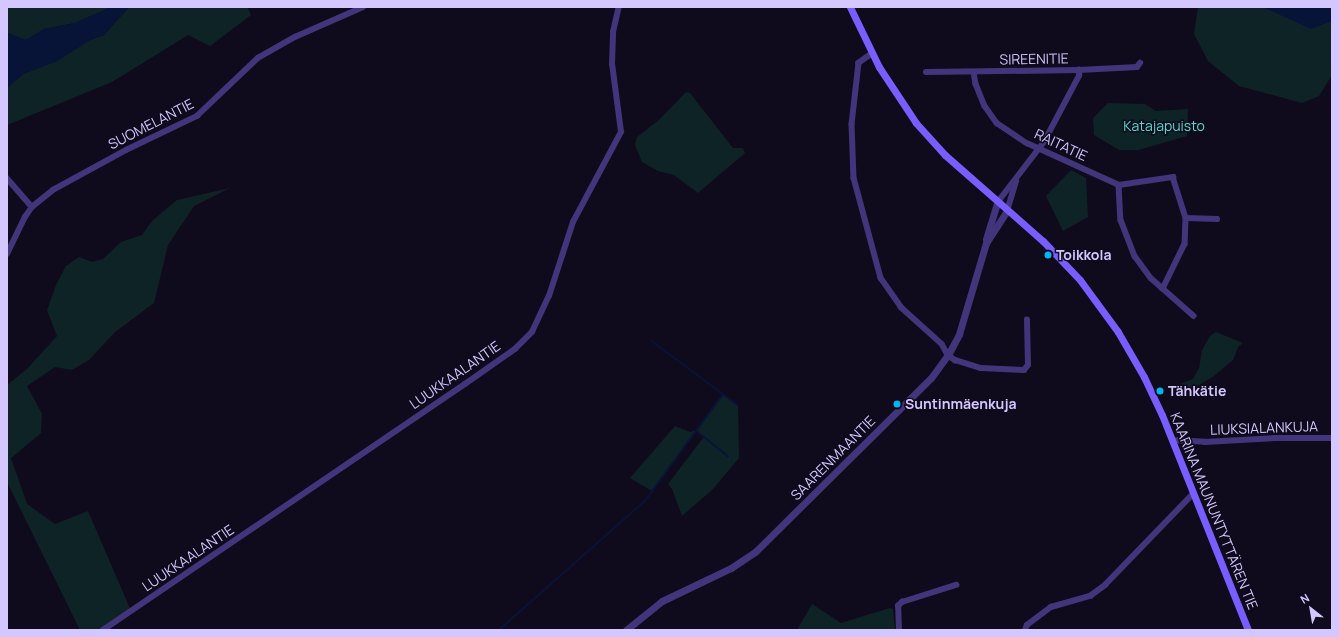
<!DOCTYPE html>
<meta charset="utf-8">
<style>
body{margin:0}
#map{position:relative;width:1339px;height:637px;overflow:hidden;background:#100b1c;font-family:Manrope,sans-serif}
div>[style]{position:absolute}
.green>*{inset:0;background:#0e2326}
.water>*{inset:0;background:#081338}
.stream>*{height:1.5px;margin:-0.75px;padding:0 0.75px;transform-origin:0.75px;border-radius:0.75px;background:#081338}
.minor>*{height:5.5px;margin:-2.75px;padding:0 2.75px;transform-origin:2.75px;border-radius:2.75px;background:#42357b}
.tertiary>*{height:7px;margin:-3.5px;padding:0 3.5px;transform-origin:3.5px;border-radius:3.5px;background:#42357b}
.secondary>*{height:7px;margin:-3.5px;padding:0 3.5px;transform-origin:3.5px;border-radius:3.5px;background:#785dff}
.dots>*{width:11px;height:11px;translate:-50% -50%;box-sizing:border-box;border:2px solid #100b1c;border-radius:50%}
span{translate:-50% -50%;white-space:nowrap;text-align:center;line-height:1.15;-webkit-text-stroke:3px #100b1c;paint-order:stroke}
.street-label{font-size:14px;color:#d4c6ff}
.park-label{font-size:14px;color:#52decf}
.poi-label{font-size:14px;color:#d4c6ff;font-weight:700}
.left{translate:0 -50%;text-align:left}
.frame{position:absolute;inset:0;border:8px solid #d4c6ff;pointer-events:none}
.north{position:absolute;left:1291px;top:589px;width:40px;height:40px;-webkit-text-stroke:3px #100b1c;paint-order:stroke;rotate:329deg;font-size:11px;font-weight:700;line-height:16px;text-align:center;color:#d4c6ff}
.north::after{content:'';display:block;margin:auto;width:14px;height:18px;background:#d4c6ff;clip-path:polygon(50% 0,100% 100%,50% 72%,0 100%)}
</style>
<div id="map">
<div class="green">
<div style="clip-path:polygon(7px 7px,111px 7px,75px 23px,44px 29px,26px 40px,7px 33px)"></div>
<div style="clip-path:polygon(129px 7px,247px 7px,251px 15px,210px 46px,188px 35px,112px 82px,7px 125px,7px 88px,23px 74px,57px 61px,90px 40px,104px 35px)"></div>
<div style="clip-path:polygon(1198px 7px,1332px 7px,1332px 75px,1319px 96px,1302px 103px,1239px 86px,1208px 61px,1194px 34px)"></div>
<div style="clip-path:polygon(686px 92px,690px 93px,733px 148px,743px 148px,745px 153px,698px 193px,674px 175px,658px 171px,642px 162px,635px 145px,637px 137px,659px 120px)"></div>
<div style="clip-path:polygon(1108px 103px,1145px 104px,1156px 111px,1188px 109px,1187px 136px,1138px 150px,1119px 150px,1094px 135px,1093px 118px)"></div>
<div style="clip-path:polygon(1071px 170px,1086px 178px,1088px 217px,1063px 231px,1046px 196px)"></div>
<div style="clip-path:polygon(230px 188px,194px 206px,168px 245px,154px 303px,115px 332px,89px 360px,72px 370px,55px 367px,27px 386px,42px 414px,41px 433px,11px 458px,27px 504px,55px 524px,88px 511px,131px 611px,103px 630px,80px 630px,7px 482px,7px 385px,27px 369px,57px 336px,47px 310px,56px 285px,66px 266px,79px 257px,92px 262px,103px 259px,121px 242px,142px 235px,152px 221px,177px 200px)"></div>
<div style="clip-path:polygon(1216px 332px,1243px 343px,1238px 347px,1233px 360px,1214px 376px,1186px 393px,1180px 384px,1193px 379px,1199px 368px,1202px 350px,1210px 336px)"></div>
<div style="clip-path:polygon(723px 394px,738px 405px,739px 458px,713px 489px,682px 516px,672px 489px,668px 484px,703px 438px,697px 431px,652px 491px,630px 478px,675px 426px,690px 432px,697px 430px)"></div>
<div style="clip-path:polygon(812px 604px,841px 623px,890px 608px,893px 609px,895px 630px,797px 630px)"></div>
</div>
<div class="water">
<div style="clip-path:polygon(111px 7px,129px 7px,104px 35px,90px 40px,57px 61px,23px 74px,7px 88px,7px 33px,26px 40px,44px 29px,75px 23px)"></div>
<div style="clip-path:polygon(1263px 7px,1332px 7px,1332px 21px,1311px 29px)"></div>
</div>
<div class="stream">
<div style="left:652px;top:341px;width:107px;rotate:36.7deg"></div>
<div style="left:697px;top:431px;width:40px;rotate:39deg"></div>
<div style="left:499px;top:630px;width:195px;rotate:-41.5deg"></div>
<div style="left:645px;top:501px;width:132px;rotate:-53.9deg"></div>
</div>
<div class="minor">
<div style="left:872px;top:54px;width:16px;rotate:145deg"></div>
<div style="left:859px;top:63px;width:61px;rotate:96.5deg"></div>
<div style="left:852px;top:124px;width:54px;rotate:87.9deg"></div>
<div style="left:854px;top:178px;width:104px;rotate:74.9deg"></div>
<div style="left:881px;top:278px;width:35px;rotate:55deg"></div>
<div style="left:901px;top:307px;width:55px;rotate:42.1deg"></div>
<div style="left:942px;top:344px;width:13px;rotate:61deg"></div>
<div style="left:948px;top:355px;width:9px;rotate:36deg"></div>
<div style="left:955px;top:360px;width:27px;rotate:17deg"></div>
<div style="left:981px;top:368px;width:43px;rotate:2.7deg"></div>
<div style="left:1024px;top:370px;width:6px;rotate:-51deg"></div>
<div style="left:1028px;top:365px;width:45px;rotate:-91.3deg"></div>
<div style="left:926px;top:72px;width:153px;rotate:-0.7deg"></div>
<div style="left:1079px;top:70px;width:58px;rotate:-3deg"></div>
<div style="left:1137px;top:67px;width:5px;rotate:-53deg"></div>
<div style="left:974px;top:72px;width:12px;rotate:81deg"></div>
<div style="left:976px;top:84px;width:24px;rotate:68deg"></div>
<div style="left:985px;top:106px;width:21px;rotate:55deg"></div>
<div style="left:997px;top:123px;width:36px;rotate:34deg"></div>
<div style="left:1027px;top:143px;width:101px;rotate:24.5deg"></div>
<div style="left:1119px;top:185px;width:55px;rotate:-8.4deg"></div>
<div style="left:1173px;top:177px;width:43px;rotate:72.4deg"></div>
<div style="left:1186px;top:218px;width:26px;rotate:92deg"></div>
<div style="left:1185px;top:244px;width:50px;rotate:116.1deg"></div>
<div style="left:7px;top:178px;width:38px;rotate:49deg"></div>
<div style="left:1119px;top:185px;width:35px;rotate:87deg"></div>
<div style="left:1121px;top:220px;width:39px;rotate:69deg"></div>
<div style="left:1135px;top:256px;width:27px;rotate:54deg"></div>
<div style="left:1151px;top:278px;width:57px;rotate:41.5deg"></div>
<div style="left:997px;top:203px;width:77px;rotate:-52.4deg"></div>
<div style="left:1044px;top:142px;width:75px;rotate:-62.1deg"></div>
<div style="left:1079px;top:76px;width:6px;rotate:-90deg"></div>
<div style="left:1007px;top:211px;width:31px;rotate:-73deg"></div>
<div style="left:1186px;top:218px;width:31px;rotate:2deg"></div>
<div style="left:7px;top:254px;width:41px;rotate:-64.1deg"></div>
<div style="left:25px;top:217px;width:12px;rotate:-55deg"></div>
<div style="left:32px;top:207px;width:27px;rotate:-39deg"></div>
<div style="left:53px;top:190px;width:83px;rotate:-28.7deg"></div>
<div style="left:126px;top:150px;width:79px;rotate:-25.6deg"></div>
<div style="left:197px;top:116px;width:84px;rotate:-43.6deg"></div>
<div style="left:258px;top:58px;width:43px;rotate:-29.6deg"></div>
<div style="left:295px;top:37px;width:74px;rotate:-23.8deg"></div>
<div style="left:1172px;top:440px;width:33px;rotate:3deg"></div>
<div style="left:1205px;top:442px;width:71px;rotate:-3.2deg"></div>
<div style="left:1276px;top:438px;width:56px"></div>
<div style="left:103px;top:630px;width:438px;rotate:-34.2deg"></div>
<div style="left:465px;top:384px;width:61px;rotate:-35deg"></div>
<div style="left:515px;top:349px;width:24px;rotate:-45deg"></div>
<div style="left:532px;top:332px;width:40px;rotate:-65deg"></div>
<div style="left:549px;top:296px;width:78px;rotate:-72deg"></div>
<div style="left:573px;top:222px;width:102px;rotate:-61.9deg"></div>
<div style="left:621px;top:132px;width:69px;rotate:-97.5deg"></div>
<div style="left:612px;top:64px;width:32px;rotate:-88deg"></div>
<div style="left:613px;top:32px;width:26px;rotate:-77deg"></div>
<div style="left:899px;top:630px;width:24px;rotate:-92deg"></div>
<div style="left:898px;top:606px;width:6px;rotate:-45deg"></div>
<div style="left:902px;top:602px;width:57px;rotate:-17.5deg"></div>
<div style="left:1025px;top:630px;width:5px;rotate:-68deg"></div>
<div style="left:1027px;top:625px;width:30px;rotate:-37deg"></div>
<div style="left:1051px;top:607px;width:41px;rotate:-15.8deg"></div>
<div style="left:1090px;top:596px;width:19px;rotate:-36deg"></div>
<div style="left:1105px;top:585px;width:127px;rotate:-46deg"></div>
</div>
<div class="tertiary">
<div style="left:986px;top:239px;width:38px;rotate:-73deg"></div>
<div style="left:626px;top:630px;width:46px;rotate:-38.9deg"></div>
<div style="left:662px;top:601px;width:76px;rotate:-25.6deg"></div>
<div style="left:731px;top:568px;width:29px;rotate:-34deg"></div>
<div style="left:755px;top:552px;width:247px;rotate:-44.7deg"></div>
<div style="left:931px;top:378px;width:29px;rotate:-54deg"></div>
<div style="left:948px;top:355px;width:24px;rotate:-62deg"></div>
<div style="left:959px;top:334px;width:95px;rotate:-73.5deg"></div>
<div style="left:986px;top:243px;width:38px;rotate:-57deg"></div>
</div>
<div class="secondary">
<div style="left:850px;top:7px;width:67px;rotate:64.2deg"></div>
<div style="left:879px;top:67px;width:67px;rotate:56.5deg"></div>
<div style="left:916px;top:123px;width:43px;rotate:47.8deg"></div>
<div style="left:945px;top:155px;width:130px;rotate:41.3deg"></div>
<div style="left:1043px;top:241px;width:54px;rotate:46.5deg"></div>
<div style="left:1080px;top:280px;width:64px;rotate:53.8deg"></div>
<div style="left:1118px;top:332px;width:52px;rotate:60deg"></div>
<div style="left:1144px;top:377px;width:42px;rotate:64.7deg"></div>
<div style="left:1162px;top:415px;width:232px;rotate:68.2deg"></div>
</div>
<div class="dots">
<div style="left:1048px;top:255px;background:#00b6f1"></div>
<div style="left:1160px;top:391px;background:#00b6f1"></div>
<div style="left:897px;top:404px;background:#00b6f1"></div>
</div>
<div class="street-label">
<span style="left:1034px;top:59px;rotate:-1deg">SIREENITIE</span>
<span style="left:151px;top:124px;rotate:-27deg">SUOMELANTIE</span>
<span style="left:1061px;top:145px;rotate:25deg">RAITATIE</span>
<span style="left:455px;top:375px;rotate:-35deg">LUUKKAALANTIE</span>
<span style="left:1264px;top:428px;rotate:-2deg">LIUKSIALANKUJA</span>
<span style="left:833px;top:458px;rotate:-45deg">SAARENMAANTIE</span>
<span style="left:1214px;top:511px;rotate:68deg">KAARINA MAUNUNTYTTÄREN TIE</span>
<span style="left:188px;top:558px;rotate:-34deg">LUUKKAALANTIE</span>
</div>
<div class="park-label">
<span style="left:1164px;top:126px">Katajapuisto</span>
</div>
<div class="poi-label">
<span class="left" style="left:1056px;top:255px">Toikkola</span>
<span class="left" style="left:1168px;top:391px">Tähkätie</span>
<span class="left" style="left:905px;top:404px">Suntinmäenkuja</span>
</div>
<div class="frame"></div>
<div class="north">N</div>
</div>
